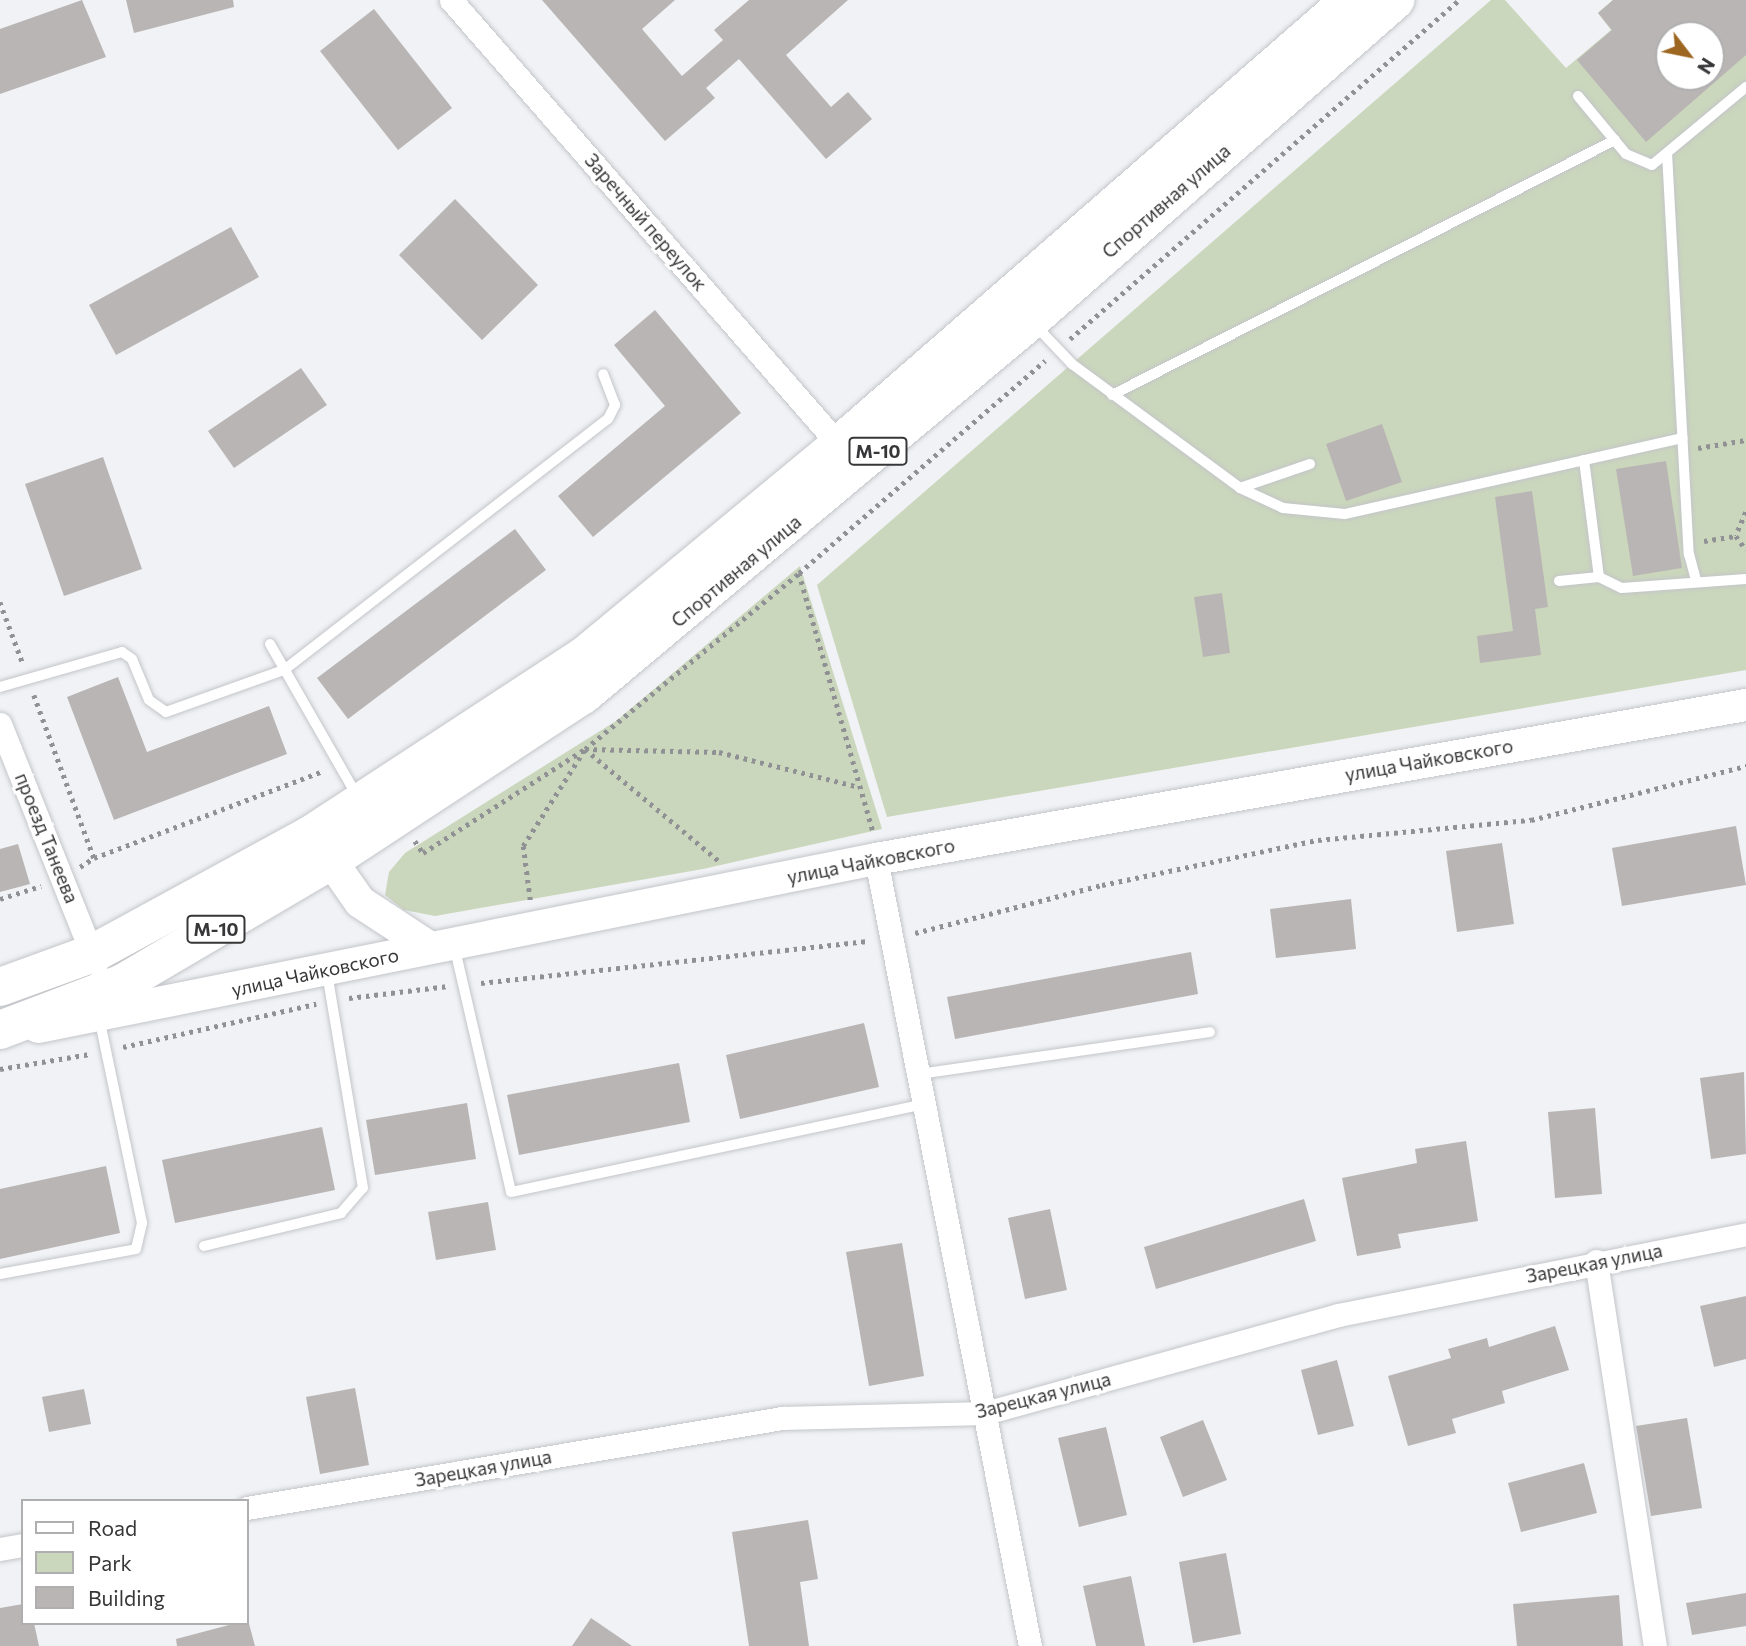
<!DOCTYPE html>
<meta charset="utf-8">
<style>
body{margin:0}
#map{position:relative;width:1746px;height:1646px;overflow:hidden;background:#f0f2f5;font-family:Commissioner,sans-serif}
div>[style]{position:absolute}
.green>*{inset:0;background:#cbd7bc}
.building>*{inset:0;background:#b9b5b4}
.path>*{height:4.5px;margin-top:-2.25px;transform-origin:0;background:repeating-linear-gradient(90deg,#909194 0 3.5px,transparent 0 8.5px)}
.roads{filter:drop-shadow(0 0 2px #c3c5c9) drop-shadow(0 0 2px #c3c5c9)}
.lane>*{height:10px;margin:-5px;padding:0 5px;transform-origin:5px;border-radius:5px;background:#fff}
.street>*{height:23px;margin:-11.5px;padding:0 11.5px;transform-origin:11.5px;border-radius:11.5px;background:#fff}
.secondary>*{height:32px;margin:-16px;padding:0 16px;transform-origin:16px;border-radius:16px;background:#fff}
.highway>*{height:38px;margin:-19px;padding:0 19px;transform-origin:19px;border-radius:19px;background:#fff}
span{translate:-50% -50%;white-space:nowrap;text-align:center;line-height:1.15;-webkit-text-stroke:6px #fff;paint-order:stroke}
.shield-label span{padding:2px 5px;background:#fff;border:2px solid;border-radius:5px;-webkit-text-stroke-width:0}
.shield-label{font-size:18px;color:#373739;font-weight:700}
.street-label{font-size:19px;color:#373739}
.legend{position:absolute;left:21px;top:1499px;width:228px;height:126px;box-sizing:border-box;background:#fff;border:2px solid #afafb0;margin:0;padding:9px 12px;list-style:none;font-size:21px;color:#373739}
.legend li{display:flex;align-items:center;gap:14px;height:35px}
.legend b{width:35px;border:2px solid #afafb0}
.north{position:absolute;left:1655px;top:21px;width:70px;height:70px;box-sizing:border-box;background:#fff;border:2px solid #afafb0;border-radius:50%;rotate:122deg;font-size:19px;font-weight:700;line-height:28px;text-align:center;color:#373739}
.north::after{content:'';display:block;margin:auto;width:24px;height:32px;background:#9e6721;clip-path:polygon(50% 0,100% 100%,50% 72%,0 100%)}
</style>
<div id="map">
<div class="green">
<div style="clip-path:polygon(evenodd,1491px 0,1505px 0,1566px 68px,1611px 30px,1598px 13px,1613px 0,1746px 0,1746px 670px,887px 817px,817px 585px,1491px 0,1669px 35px,1711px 35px,1711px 77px,1669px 77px,1669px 35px)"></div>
<div style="clip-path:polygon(800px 566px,882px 829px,703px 869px,435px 916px,404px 910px,385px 895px,389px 872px,405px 853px,616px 721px)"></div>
</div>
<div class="building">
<div style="clip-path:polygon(82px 0,106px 57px,0 94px,0 29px)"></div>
<div style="clip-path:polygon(126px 0,233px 0,234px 7px,134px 33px)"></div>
<div style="clip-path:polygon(542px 0,675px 0,642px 29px,682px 76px,723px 40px,714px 30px,749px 0,848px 0,786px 55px,831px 107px,848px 92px,872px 119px,826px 159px,739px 59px,706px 88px,715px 98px,665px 141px)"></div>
<div style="clip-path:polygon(evenodd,1613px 0,1746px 0,1746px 55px,1646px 142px,1577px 60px,1612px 30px,1598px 13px,1613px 0,1669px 35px,1711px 35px,1711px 77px,1669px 77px,1669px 35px)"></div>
<div style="clip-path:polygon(374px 9px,452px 108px,398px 150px,320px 51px)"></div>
<div style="clip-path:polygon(455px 199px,538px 285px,482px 340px,399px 255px)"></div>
<div style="clip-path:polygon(231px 227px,259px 277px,116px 355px,89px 305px)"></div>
<div style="clip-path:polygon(655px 310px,741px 413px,593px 537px,558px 496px,665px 406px,614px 345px)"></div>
<div style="clip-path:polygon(301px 368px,327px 405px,234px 468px,208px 431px)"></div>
<div style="clip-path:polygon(1382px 424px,1402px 482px,1346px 501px,1326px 444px)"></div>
<div style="clip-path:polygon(103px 457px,142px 569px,64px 596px,25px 484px)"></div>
<div style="clip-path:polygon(1666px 461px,1682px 568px,1633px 576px,1616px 469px)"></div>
<div style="clip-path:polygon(1532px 491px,1548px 607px,1535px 609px,1541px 655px,1480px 663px,1477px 636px,1513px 631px,1495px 497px)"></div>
<div style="clip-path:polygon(515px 529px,546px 570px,348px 719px,317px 678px)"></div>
<div style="clip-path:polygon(1222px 593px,1230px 653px,1203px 657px,1194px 597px)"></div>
<div style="clip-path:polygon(118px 677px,147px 752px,269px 706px,287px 754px,114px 820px,67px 697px)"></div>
<div style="clip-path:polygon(1736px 826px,1746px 885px,1622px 906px,1612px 848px)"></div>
<div style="clip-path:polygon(1502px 843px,1514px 924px,1457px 932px,1446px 851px)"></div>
<div style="clip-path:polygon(18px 844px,30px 884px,0 892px,0 849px)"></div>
<div style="clip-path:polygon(1351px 899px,1356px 949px,1276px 958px,1270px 909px)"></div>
<div style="clip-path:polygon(1191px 952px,1198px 994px,955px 1039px,947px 997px)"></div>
<div style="clip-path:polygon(864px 1023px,879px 1087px,740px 1119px,726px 1055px)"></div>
<div style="clip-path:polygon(679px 1063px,690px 1122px,519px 1155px,507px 1095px)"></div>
<div style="clip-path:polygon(1744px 1072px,1746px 1154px,1711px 1159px,1700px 1078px)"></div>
<div style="clip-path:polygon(467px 1103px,476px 1159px,375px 1175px,366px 1120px)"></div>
<div style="clip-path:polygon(1595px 1108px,1602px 1194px,1555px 1198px,1548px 1112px)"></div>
<div style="clip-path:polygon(322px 1127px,335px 1190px,175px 1223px,162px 1160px)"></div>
<div style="clip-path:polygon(1466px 1141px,1478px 1221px,1398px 1234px,1401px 1248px,1357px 1256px,1342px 1178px,1417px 1163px,1415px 1149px)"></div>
<div style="clip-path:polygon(106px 1166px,120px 1233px,0 1259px,0 1189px)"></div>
<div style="clip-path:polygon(1304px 1199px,1316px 1241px,1156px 1289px,1144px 1247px)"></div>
<div style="clip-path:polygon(488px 1202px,496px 1250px,436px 1260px,428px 1212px)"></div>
<div style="clip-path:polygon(1050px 1209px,1067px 1290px,1025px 1299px,1008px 1218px)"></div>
<div style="clip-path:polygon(902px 1243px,924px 1376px,869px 1386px,846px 1252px)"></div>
<div style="clip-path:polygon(1746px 1296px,1746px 1359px,1714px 1367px,1700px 1306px)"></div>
<div style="clip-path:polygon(1555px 1326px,1569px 1370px,1502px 1391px,1505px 1403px,1452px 1419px,1456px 1433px,1408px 1446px,1388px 1376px,1451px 1358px,1448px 1349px,1487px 1338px,1489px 1347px)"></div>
<div style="clip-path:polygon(1337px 1360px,1354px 1426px,1318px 1435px,1301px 1370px)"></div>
<div style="clip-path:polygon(355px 1388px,369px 1465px,320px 1474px,306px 1397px)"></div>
<div style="clip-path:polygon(84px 1389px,91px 1424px,49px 1432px,42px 1397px)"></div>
<div style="clip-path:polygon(1687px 1418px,1702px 1508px,1651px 1516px,1636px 1426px)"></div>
<div style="clip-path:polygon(1203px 1420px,1227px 1480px,1183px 1497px,1160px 1437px)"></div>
<div style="clip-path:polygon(1106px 1427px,1127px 1515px,1079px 1527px,1058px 1438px)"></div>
<div style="clip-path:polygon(1584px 1463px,1597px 1513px,1521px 1532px,1508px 1483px)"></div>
<div style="clip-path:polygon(808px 1520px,818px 1579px,800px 1582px,809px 1646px,749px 1646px,732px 1532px)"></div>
<div style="clip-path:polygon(1226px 1553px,1241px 1634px,1193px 1643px,1179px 1562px)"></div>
<div style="clip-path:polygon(1131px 1576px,1145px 1646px,1096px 1646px,1083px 1586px)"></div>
<div style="clip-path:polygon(1746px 1593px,1746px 1626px,1692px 1635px,1686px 1603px)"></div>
<div style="clip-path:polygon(1619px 1595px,1623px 1646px,1517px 1646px,1513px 1604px)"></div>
<div style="clip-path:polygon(23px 1604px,23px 1623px,34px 1623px,39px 1646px,0 1646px,0 1608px)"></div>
<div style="clip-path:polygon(591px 1618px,632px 1646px,572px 1646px)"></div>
<div style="clip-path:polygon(248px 1620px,255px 1646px,177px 1646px,176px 1639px)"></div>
</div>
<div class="path">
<div style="left:1070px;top:339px;width:516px;rotate:-41.07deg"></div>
<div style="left:1698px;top:448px;width:49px;rotate:-9.5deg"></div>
<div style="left:1746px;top:512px;width:26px;rotate:113deg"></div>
<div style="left:1736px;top:536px;width:17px;rotate:54deg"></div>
<div style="left:1704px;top:541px;width:32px;rotate:-9deg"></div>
<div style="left:799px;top:573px;width:325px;rotate:-40.8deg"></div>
<div style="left:0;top:602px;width:66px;rotate:69.6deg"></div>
<div style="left:34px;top:695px;width:174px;rotate:69.8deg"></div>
<div style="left:94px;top:858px;width:245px;rotate:-20.8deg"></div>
<div style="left:585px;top:749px;width:134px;rotate:1.3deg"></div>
<div style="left:719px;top:752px;width:144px;rotate:14deg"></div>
<div style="left:415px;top:841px;width:14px;rotate:56deg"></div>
<div style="left:423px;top:853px;width:193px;rotate:-32.7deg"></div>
<div style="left:585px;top:749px;width:176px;rotate:39.9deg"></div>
<div style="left:80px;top:867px;width:17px;rotate:-33deg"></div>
<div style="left:0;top:899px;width:43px;rotate:-17.6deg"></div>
<div style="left:530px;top:900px;width:54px;rotate:-97.4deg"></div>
<div style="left:523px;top:846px;width:115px;rotate:-57.4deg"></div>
<div style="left:585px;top:749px;width:277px;rotate:-39.4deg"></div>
<div style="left:799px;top:573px;width:268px;rotate:74deg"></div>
<div style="left:915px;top:933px;width:193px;rotate:-14.4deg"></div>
<div style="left:1102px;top:885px;width:221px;rotate:-11.8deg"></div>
<div style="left:1318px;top:840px;width:214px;rotate:-5.4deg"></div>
<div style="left:1531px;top:820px;width:222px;rotate:-14.1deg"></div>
<div style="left:481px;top:983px;width:389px;rotate:-6.2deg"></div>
<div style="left:349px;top:998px;width:100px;rotate:-6.9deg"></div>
<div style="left:123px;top:1047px;width:198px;rotate:-12.6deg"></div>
<div style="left:0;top:1069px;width:91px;rotate:-9.5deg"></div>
</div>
<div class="roads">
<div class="lane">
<div style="left:1578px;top:96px;width:75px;rotate:50.4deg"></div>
<div style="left:1626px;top:154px;width:28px;rotate:23deg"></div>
<div style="left:1652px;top:165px;width:122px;rotate:-39.7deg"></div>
<div style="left:1667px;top:153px;width:402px;rotate:86.9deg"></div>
<div style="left:1689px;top:554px;width:28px;rotate:75deg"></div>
<div style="left:1035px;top:325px;width:54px;rotate:46.5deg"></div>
<div style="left:1072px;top:364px;width:209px;rotate:36.4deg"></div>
<div style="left:1240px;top:488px;width:74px;rotate:-18.9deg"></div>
<div style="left:1112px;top:395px;width:564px;rotate:-26.88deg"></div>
<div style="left:1584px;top:460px;width:118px;rotate:82.7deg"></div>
<div style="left:1599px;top:577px;width:25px;rotate:26deg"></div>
<div style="left:1622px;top:588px;width:124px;rotate:-4.2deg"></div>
<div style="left:1240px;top:488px;width:47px;rotate:24.9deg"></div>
<div style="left:1283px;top:508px;width:62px;rotate:5.5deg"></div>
<div style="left:1345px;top:514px;width:346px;rotate:-12.7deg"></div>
<div style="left:1559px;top:581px;width:40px;rotate:-5.7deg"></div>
<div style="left:270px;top:644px;width:175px;rotate:60.2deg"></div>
<div style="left:0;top:687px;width:127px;rotate:-16deg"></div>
<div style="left:122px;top:652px;width:12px;rotate:35deg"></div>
<div style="left:132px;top:659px;width:44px;rotate:67.5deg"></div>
<div style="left:149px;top:700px;width:21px;rotate:35deg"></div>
<div style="left:166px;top:712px;width:125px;rotate:-19.6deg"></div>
<div style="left:284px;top:670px;width:410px;rotate:-37.8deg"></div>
<div style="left:608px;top:419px;width:16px;rotate:-63deg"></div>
<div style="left:615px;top:405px;width:33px;rotate:-111deg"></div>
<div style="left:454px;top:945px;width:253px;rotate:77deg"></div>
<div style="left:511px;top:1192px;width:422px;rotate:-12deg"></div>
<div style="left:919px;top:1074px;width:294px;rotate:-8.2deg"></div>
<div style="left:204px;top:1246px;width:141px;rotate:-13.5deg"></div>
<div style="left:341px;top:1213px;width:33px;rotate:-49deg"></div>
<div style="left:363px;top:1188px;width:218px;rotate:-99.5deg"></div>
<div style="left:0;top:1274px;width:138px;rotate:-10.4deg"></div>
<div style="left:136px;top:1249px;width:27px;rotate:-77deg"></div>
<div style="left:142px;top:1223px;width:210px;rotate:-101.8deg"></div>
</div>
<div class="street">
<div style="left:451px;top:0;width:590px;rotate:48.91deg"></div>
<div style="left:0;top:724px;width:258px;rotate:68.2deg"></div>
<div style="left:876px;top:859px;width:802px;rotate:78.93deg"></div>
<div style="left:1596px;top:1261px;width:389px;rotate:81.3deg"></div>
<div style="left:247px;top:1508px;width:543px;rotate:-9.55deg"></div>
<div style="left:782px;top:1418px;width:203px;rotate:-1.4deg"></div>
<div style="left:985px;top:1413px;width:366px;rotate:-15.5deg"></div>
<div style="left:1338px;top:1315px;width:416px;rotate:-11.2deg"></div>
<div style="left:0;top:1549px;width:23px;rotate:-10deg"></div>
</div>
<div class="secondary">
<div style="left:318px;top:842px;width:73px;rotate:55deg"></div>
<div style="left:360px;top:902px;width:82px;rotate:33.1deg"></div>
<div style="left:38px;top:1027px;width:855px;rotate:-11.34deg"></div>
<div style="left:876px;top:859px;width:884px;rotate:-10.04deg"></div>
</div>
<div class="highway">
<div style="left:0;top:987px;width:100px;rotate:-19.9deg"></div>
<div style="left:94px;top:953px;width:248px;rotate:-28.6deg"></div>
<div style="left:312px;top:834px;width:324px;rotate:-33.2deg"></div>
<div style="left:583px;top:657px;width:332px;rotate:-39.6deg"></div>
<div style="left:839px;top:445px;width:678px;rotate:-41.05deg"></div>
<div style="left:0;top:1030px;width:132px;rotate:-20.9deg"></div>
<div style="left:123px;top:983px;width:240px;rotate:-30.5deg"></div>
<div style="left:330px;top:861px;width:303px;rotate:-33.3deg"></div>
<div style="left:583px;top:695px;width:584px;rotate:-39.93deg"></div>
<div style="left:1031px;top:320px;width:485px;rotate:-41.3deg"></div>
</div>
</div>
<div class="shield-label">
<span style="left:878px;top:451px">М-10</span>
<span style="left:216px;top:929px">М-10</span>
</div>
<div class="street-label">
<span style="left:1166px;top:201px;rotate:-41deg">Спортивная улица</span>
<span style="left:646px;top:222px;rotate:49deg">Заречный переулок</span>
<span style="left:736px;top:571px;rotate:-40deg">Спортивная улица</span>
<span style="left:1429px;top:760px;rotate:-10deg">улица Чайковского</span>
<span style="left:47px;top:838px;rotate:68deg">проезд Танеева</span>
<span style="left:871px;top:861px;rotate:-11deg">улица Чайковского</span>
<span style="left:315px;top:972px;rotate:-12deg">улица Чайковского</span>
<span style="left:1594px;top:1263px;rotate:-11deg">Зарецкая улица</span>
<span style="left:1043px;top:1395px;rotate:-14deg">Зарецкая улица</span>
<span style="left:483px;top:1468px;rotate:-10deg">Зарецкая улица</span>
</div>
<ul class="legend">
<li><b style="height:9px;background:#fff"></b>Road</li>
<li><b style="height:19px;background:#cbd7bc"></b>Park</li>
<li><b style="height:19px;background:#b9b5b4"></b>Building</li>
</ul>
<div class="north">N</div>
</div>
